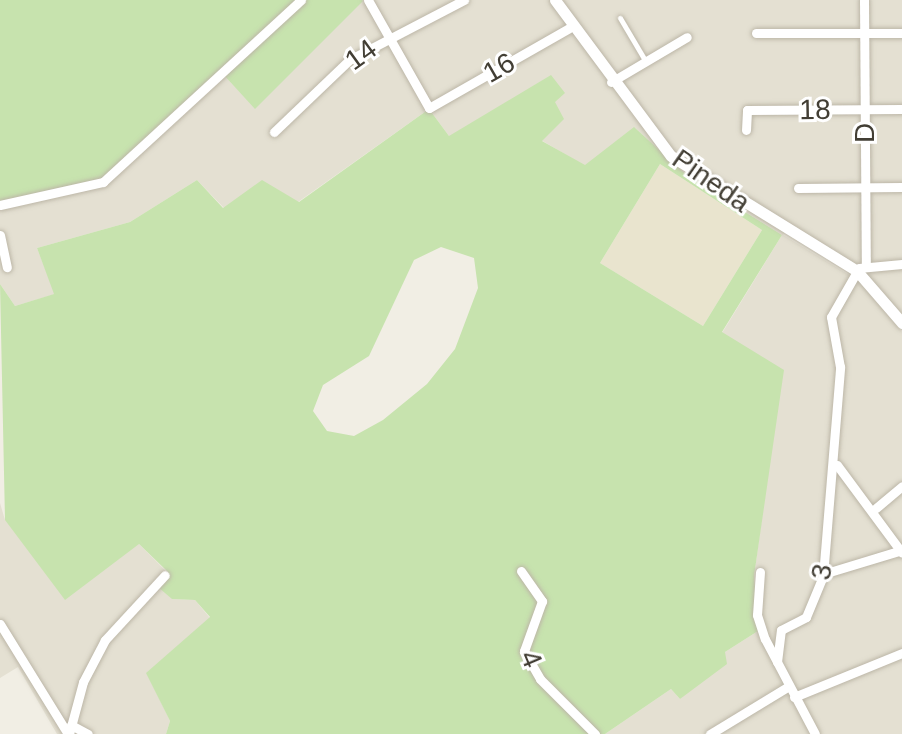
<!DOCTYPE html>
<style>
body{margin:0}
#map{position:relative;width:902px;height:734px;overflow:hidden;background:#f1eee4;font-family:Helvetica,sans-serif}
div>[style]{position:absolute}
.residential>*{inset:0;background:#e4e0d2}
.education>*{inset:0;background:#e9e4ce}
.green>*{inset:0;background:#c7e3ae}
.roads{filter:drop-shadow(0 0 2px #bcb6a7) drop-shadow(0 0 2px #bcb6a7)}
.service>*{height:5px;margin:-2.5px;padding:0 2.5px;transform-origin:2.5px;border-radius:2.5px;background:#fff}
.minor>*{height:9px;margin:-4.5px;padding:0 4.5px;transform-origin:4.5px;border-radius:4.5px;background:#fff}
.tertiary>*{height:11px;margin:-5.5px;padding:0 5.5px;transform-origin:5.5px;border-radius:5.5px;background:#fff}
span{translate:-50% -50%;white-space:nowrap;text-align:center;line-height:1.15;-webkit-text-stroke:6px #fff;paint-order:stroke}
.street-label{font-size:28px;color:#423e34}
</style>
<div id="map">
<div class="residential">
<div style="clip-path:polygon(362px 0,902px 0,902px 317px,856px 266px,787px 226px,783px 235px,867px 286px,902px 332px,902px 734px,605px 734px,671px 689px,680px 699px,725px 652px,758px 631px,754px 576px,765px 495px,722px 333px,782px 235px,690px 178px,635px 128px,585px 166px,541px 140px,449px 136px,429px 109px,298px 202px,224px 208px,197px 180px,130px 222px,37px 248px,55px 294px,15px 306px,0 284px,0 205px,222px 73px,255px 108px)"></div>
<div style="clip-path:polygon(0 503px,5px 520px,139px 544px,168px 573px,172px 599px,195px 600px,210px 618px,147px 673px,170px 721px,166px 734px,57px 734px,18px 667px,0 678px)"></div>
</div>
<div class="education">
<div style="clip-path:polygon(660px 164px,762px 230px,703px 326px,600px 263px)"></div>
</div>
<div class="green">
<div style="clip-path:polygon(0 0,362px 0,363px 1px,255px 109px,222px 73px,105px 179px,0 205px)"></div>
<div style="clip-path:polygon(evenodd,551px 75px,565px 93px,555px 102px,564px 119px,542px 141px,585px 165px,634px 127px,690px 178px,782px 235px,722px 332px,784px 370px,754px 576px,758px 631px,725px 652px,727px 664px,680px 699px,671px 689px,605px 734px,166px 734px,170px 721px,146px 673px,210px 617px,195px 600px,172px 599px,158px 587px,168px 572px,139px 544px,65px 600px,5px 520px,0 284px,15px 306px,54px 294px,37px 248px,130px 222px,197px 180px,223px 208px,262px 180px,299px 202px,429px 109px,449px 136px,551px 75px,660px 164px,762px 230px,703px 326px,600px 263px,660px 164px,551px 75px,441px 247px,474px 258px,478px 288px,455px 349px,427px 384px,383px 420px,354px 436px,327px 431px,313px 411px,323px 385px,369px 356px,414px 260px,441px 247px)"></div>
</div>
<div class="roads">
<div class="service">
<div style="left:620px;top:18px;width:51px;rotate:59.4deg"></div>
</div>
<div class="minor">
<div style="left:368px;top:0;width:124px;rotate:60.5deg"></div>
<div style="left:429px;top:108px;width:161px;rotate:-29.7deg"></div>
<div style="left:864px;top:0;width:265px;rotate:89.6deg"></div>
<div style="left:756px;top:33px;width:146px"></div>
<div style="left:611px;top:82px;width:88px;rotate:-30.6deg"></div>
<div style="left:746px;top:130px;width:20px;rotate:-87deg"></div>
<div style="left:747px;top:110px;width:155px;rotate:-0.4deg"></div>
<div style="left:274px;top:132px;width:104px;rotate:-43.8deg"></div>
<div style="left:349px;top:60px;width:130px;rotate:-27.6deg"></div>
<div style="left:798px;top:188px;width:104px;rotate:-0.6deg"></div>
<div style="left:0;top:205px;width:106px;rotate:-12.6deg"></div>
<div style="left:103px;top:182px;width:269px;rotate:-42.6deg"></div>
<div style="left:0;top:235px;width:33px;rotate:78deg"></div>
<div style="left:837px;top:465px;width:109px;rotate:53.5deg"></div>
<div style="left:876px;top:508px;width:34px;rotate:-40deg"></div>
<div style="left:521px;top:571px;width:37px;rotate:55deg"></div>
<div style="left:542px;top:601px;width:53px;rotate:109.8deg"></div>
<div style="left:524px;top:651px;width:32px;rotate:60deg"></div>
<div style="left:540px;top:679px;width:78px;rotate:45deg"></div>
<div style="left:760px;top:572px;width:43px;rotate:94deg"></div>
<div style="left:757px;top:615px;width:25px;rotate:72deg"></div>
<div style="left:765px;top:639px;width:107px;rotate:62.2deg"></div>
<div style="left:823px;top:574px;width:83px;rotate:-16.9deg"></div>
<div style="left:0;top:624px;width:129px;rotate:58.3deg"></div>
<div style="left:777px;top:662px;width:32px;rotate:-83deg"></div>
<div style="left:781px;top:630px;width:28px;rotate:-27deg"></div>
<div style="left:806px;top:617px;width:44px;rotate:-67.5deg"></div>
<div style="left:823px;top:576px;width:210px;rotate:-85.3deg"></div>
<div style="left:840px;top:367px;width:51px;rotate:-100.2deg"></div>
<div style="left:831px;top:317px;width:56px;rotate:-60.3deg"></div>
<div style="left:859px;top:268px;width:43px;rotate:-5.3deg"></div>
<div style="left:794px;top:697px;width:117px;rotate:-22.2deg"></div>
<div style="left:71px;top:725px;width:19px;rotate:28deg"></div>
<div style="left:69px;top:734px;width:54px;rotate:-74.9deg"></div>
<div style="left:83px;top:682px;width:47px;rotate:-62.4deg"></div>
<div style="left:105px;top:640px;width:88px;rotate:-47.3deg"></div>
<div style="left:710px;top:734px;width:92px;rotate:-31.3deg"></div>
</div>
<div class="tertiary">
<div style="left:555px;top:0;width:194px;rotate:53.4deg"></div>
<div style="left:671px;top:156px;width:219px;rotate:31.7deg"></div>
<div style="left:857px;top:271px;width:69px;rotate:49.1deg"></div>
</div>
</div>
<div class="street-label">
<span style="left:361px;top:55px;rotate:-36deg">14</span>
<span style="left:499px;top:68px;rotate:-30deg">16</span>
<span style="left:815px;top:110px;rotate:-1deg">18</span>
<span style="left:865px;top:133px;rotate:-90deg">D</span>
<span style="left:711px;top:181px;rotate:35deg">Pineda</span>
<span style="left:822px;top:572px;rotate:-79deg">3</span>
<span style="left:531px;top:659px;rotate:67deg">4</span>
</div>
</div>
